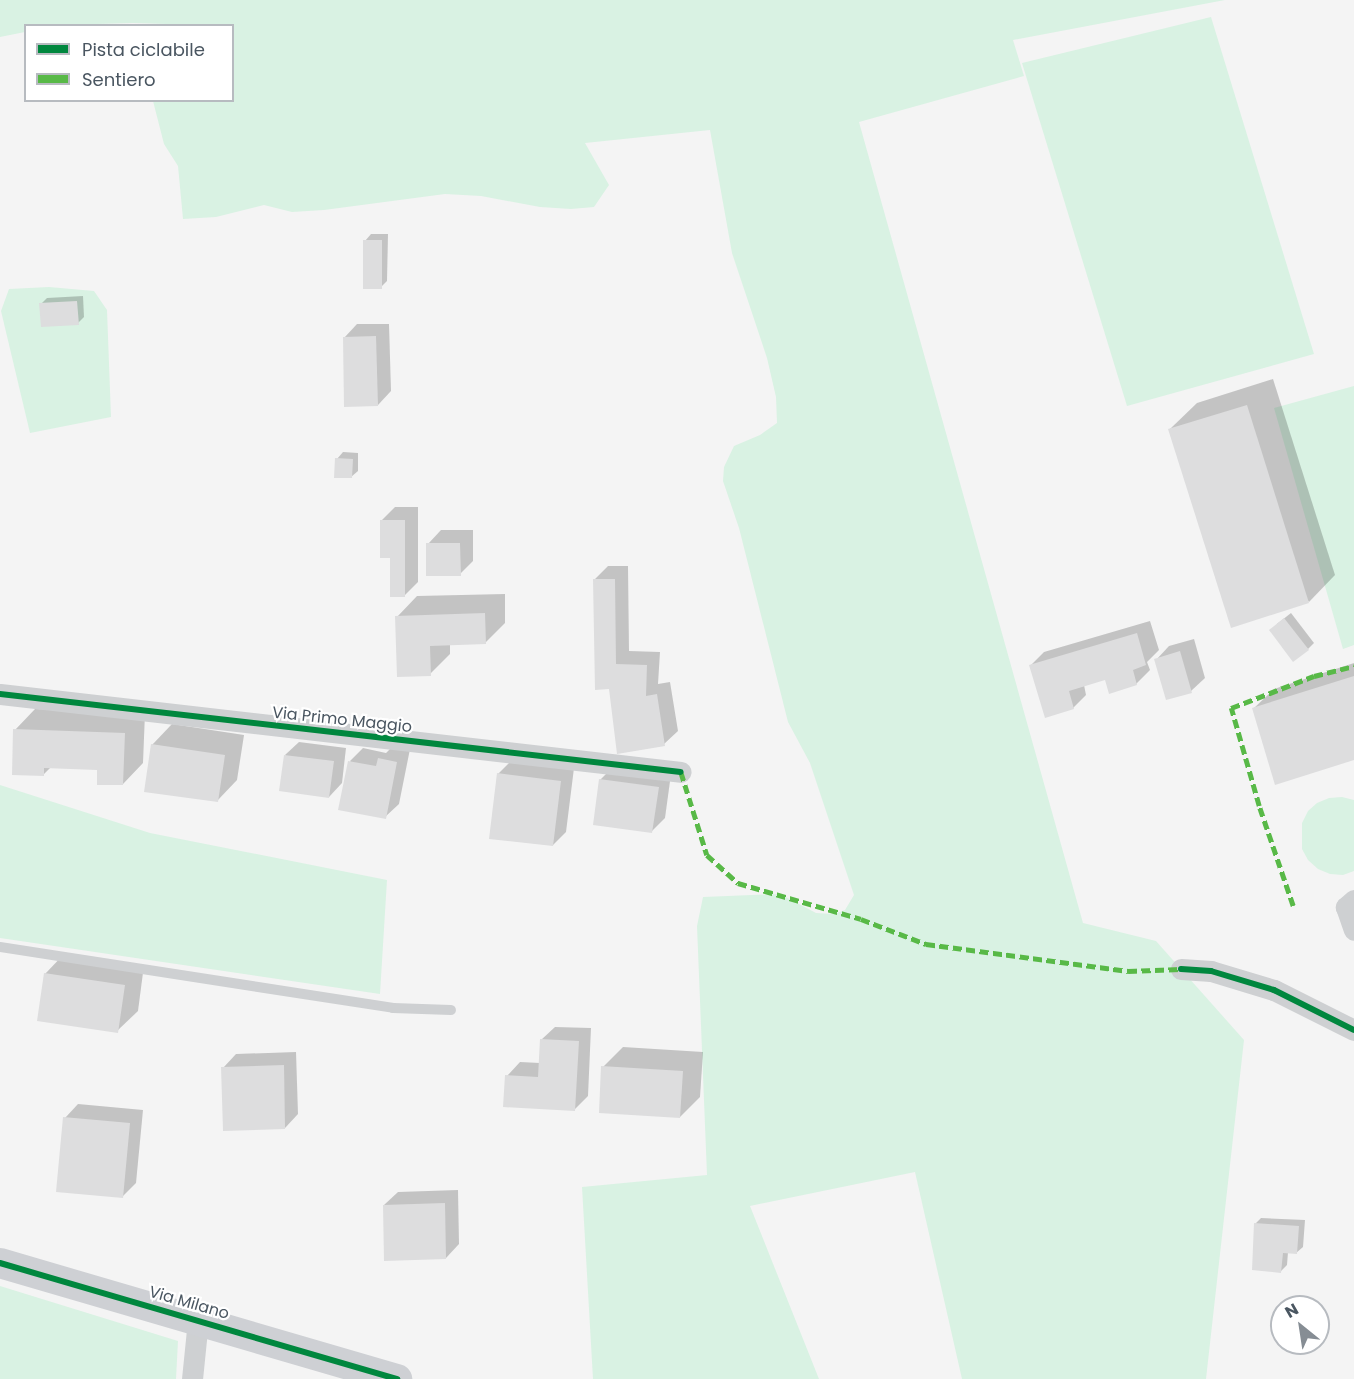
<!DOCTYPE html>
<style>
body{margin:0}
#map{position:relative;width:1354px;height:1379px;overflow:hidden;background:#f4f4f4;font-family:Poppins,sans-serif}
div>[style]{position:absolute}
.green>*{inset:0;background:#d9f2e3}
.shadow>*{inset:0;background:#0003}
.building>*{inset:0;background:#ddddde}
.lane>*{height:10px;margin:-5px;padding:0 5px;transform-origin:5px;border-radius:5px;background:#ced0d2}
.street>*{height:21px;margin:-10.5px;padding:0 10.5px;transform-origin:10.5px;border-radius:10.5px;background:#ced0d2}
.secondary>*{height:30px;margin:-15px;padding:0 15px;transform-origin:15px;border-radius:15px;background:#ced0d4}
.quiet>*{height:4.5px;margin-top:-2.25px;transform-origin:0;background:repeating-linear-gradient(90deg,#58b947 0 9px,transparent 0 13.5px)}
.cycleway>*{height:6px;margin:-3px;padding:0 3px;transform-origin:3px;border-radius:3px;background:#00873e}
span{translate:-50% -50%;white-space:nowrap;text-align:center;line-height:1.15;-webkit-text-stroke:4.5px #fff;paint-order:stroke}
.street-label{font-size:16px;color:#4a5661}
.legend{position:absolute;left:24px;top:24px;width:210px;height:78px;box-sizing:border-box;background:#fff;border:2px solid #b7bbc0;margin:0;padding:8px 10px;list-style:none;font-size:18px;color:#4a5661}
.legend li{display:flex;align-items:center;gap:12px;height:30px}
.legend b{width:30px;border:2px solid #b7bbc0}
.north{position:absolute;left:1270px;top:1295px;width:60px;height:60px;box-sizing:border-box;background:#fff;border:2px solid #b7bbc0;border-radius:50%;rotate:330deg;font-size:16px;font-weight:700;line-height:24px;text-align:center;color:#4a5661}
.north::after{content:'';display:block;margin:auto;width:21px;height:27px;background:#868d94;clip-path:polygon(50% 0,100% 100%,50% 72%,0 100%)}
</style>
<div id="map">
<div class="green">
<div style="clip-path:polygon(0 0,1225px 0,1013px 40px,1024px 76px,859px 122px,1083px 923px,1156px 941px,1244px 1040px,1206px 1379px,962px 1379px,915px 1172px,750px 1206px,819px 1379px,593px 1379px,582px 1187px,707px 1175px,697px 926px,703px 897px,780px 894px,816px 913px,834px 914px,845px 910px,854px 895px,810px 763px,788px 722px,739px 528px,723px 481px,724px 467px,734px 446px,760px 435px,777px 423px,776px 397px,767px 358px,732px 253px,710px 130px,585px 143px,609px 185px,594px 207px,571px 209px,540px 207px,481px 196px,445px 194px,324px 210px,292px 212px,264px 205px,216px 217px,183px 219px,178px 166px,164px 144px,153px 101px,232px 100px,232px 26px,133px 23px,26px 26px,25px 32px,0 37px)"></div>
<div style="clip-path:polygon(1211px 17px,1314px 354px,1127px 406px,1022px 63px)"></div>
<div style="clip-path:polygon(49px 287px,94px 291px,107px 310px,111px 417px,30px 433px,1px 311px,9px 289px)"></div>
<div style="clip-path:polygon(1354px 386px,1354px 645px,1343px 649px,1274px 408px)"></div>
<div style="clip-path:polygon(0 785px,150px 833px,387px 880px,380px 994px,0 938px)"></div>
<div style="clip-path:polygon(1342px 797px,1354px 800px,1354px 871px,1343px 875px,1330px 874px,1318px 869px,1308px 860px,1302px 849px,1302px 823px,1308px 811px,1317px 803px,1329px 798px)"></div>
<div style="clip-path:polygon(0 1286px,178px 1341px,176px 1379px,0 1379px)"></div>
</div>
<div class="shadow">
<div style="clip-path:polygon(371px 234px,388px 234px,387px 281px,381px 287px,365px 241px)"></div>
<div style="clip-path:polygon(83px 296px,84px 317px,78px 323px,41px 304px,47px 298px)"></div>
<div style="clip-path:polygon(357px 324px,389px 324px,391px 391px,378px 405px,344px 338px)"></div>
<div style="clip-path:polygon(1273px 379px,1335px 575px,1309px 602px,1170px 429px,1197px 403px)"></div>
<div style="clip-path:polygon(343px 452px,358px 453px,358px 471px,351px 477px,337px 459px)"></div>
<div style="clip-path:polygon(395px 507px,418px 507px,418px 582px,405px 595px,381px 521px)"></div>
<div style="clip-path:polygon(441px 530px,473px 530px,473px 561px,460px 574px,428px 544px)"></div>
<div style="clip-path:polygon(608px 566px,628px 566px,629px 651px,660px 652px,658px 684px,670px 682px,678px 731px,664px 744px,618px 752px,595px 579px)"></div>
<div style="clip-path:polygon(505px 594px,505px 623px,485px 643px,450px 644px,450px 654px,430px 674px,397px 617px,417px 596px)"></div>
<div style="clip-path:polygon(1291px 613px,1314px 643px,1308px 649px,1277px 624px)"></div>
<div style="clip-path:polygon(1150px 621px,1159px 650px,1147px 662px,1150px 670px,1136px 684px,1106px 679px,1084px 685px,1086px 695px,1073px 708px,1031px 665px,1044px 652px)"></div>
<div style="clip-path:polygon(1194px 639px,1205px 678px,1191px 691px,1156px 660px,1169px 646px)"></div>
<div style="clip-path:polygon(1354px 663px,1354px 759px,1253px 709px,1274px 689px)"></div>
<div style="clip-path:polygon(35px 709px,145px 713px,143px 763px,123px 784px,99px 768px,51px 767px,44px 774px,15px 730px)"></div>
<div style="clip-path:polygon(172px 724px,244px 735px,237px 780px,217px 801px,152px 745px)"></div>
<div style="clip-path:polygon(299px 742px,346px 748px,342px 783px,329px 797px,285px 755px)"></div>
<div style="clip-path:polygon(393px 746px,410px 749px,399px 804px,385px 817px,350px 761px,363px 748px,386px 753px)"></div>
<div style="clip-path:polygon(512px 760px,574px 768px,566px 832px,553px 845px,498px 774px)"></div>
<div style="clip-path:polygon(614px 766px,671px 774px,665px 818px,652px 831px,600px 780px)"></div>
<div style="clip-path:polygon(65px 953px,144px 965px,138px 1011px,117px 1031px,45px 974px)"></div>
<div style="clip-path:polygon(555px 1027px,591px 1028px,588px 1096px,574px 1110px,507px 1076px,520px 1062px,540px 1063px,541px 1040px)"></div>
<div style="clip-path:polygon(623px 1047px,703px 1052px,700px 1097px,680px 1117px,603px 1067px)"></div>
<div style="clip-path:polygon(296px 1052px,298px 1114px,285px 1128px,223px 1068px,236px 1054px)"></div>
<div style="clip-path:polygon(78px 1104px,143px 1110px,136px 1183px,123px 1196px,65px 1118px)"></div>
<div style="clip-path:polygon(458px 1190px,459px 1244px,446px 1258px,384px 1205px,398px 1192px)"></div>
<div style="clip-path:polygon(1261px 1218px,1305px 1220px,1303px 1247px,1296px 1253px,1288px 1252px,1287px 1265px,1280px 1272px,1255px 1224px)"></div>
</div>
<div class="building">
<div style="clip-path:polygon(363px 240px,382px 240px,382px 289px,363px 289px)"></div>
<div style="clip-path:polygon(77px 301px,79px 325px,41px 327px,39px 303px)"></div>
<div style="clip-path:polygon(376px 336px,378px 406px,344px 407px,343px 337px)"></div>
<div style="clip-path:polygon(1247px 405px,1309px 603px,1231px 628px,1168px 429px)"></div>
<div style="clip-path:polygon(335px 458px,353px 459px,352px 478px,334px 478px)"></div>
<div style="clip-path:polygon(380px 520px,405px 520px,405px 597px,390px 597px,390px 558px,380px 558px)"></div>
<div style="clip-path:polygon(426px 543px,460px 543px,461px 576px,426px 576px)"></div>
<div style="clip-path:polygon(593px 579px,615px 579px,616px 664px,647px 665px,646px 696px,657px 694px,665px 746px,617px 754px,609px 689px,595px 690px)"></div>
<div style="clip-path:polygon(485px 613px,486px 644px,430px 646px,431px 676px,397px 677px,395px 616px)"></div>
<div style="clip-path:polygon(1284px 618px,1309px 650px,1293px 662px,1269px 630px)"></div>
<div style="clip-path:polygon(1137px 633px,1146px 665px,1133px 670px,1137px 685px,1109px 694px,1105px 680px,1069px 691px,1074px 709px,1045px 718px,1029px 665px)"></div>
<div style="clip-path:polygon(1180px 651px,1192px 693px,1166px 700px,1154px 659px)"></div>
<div style="clip-path:polygon(1354px 676px,1354px 760px,1275px 785px,1252px 708px)"></div>
<div style="clip-path:polygon(13px 729px,125px 733px,123px 785px,97px 785px,97px 770px,44px 768px,44px 776px,12px 775px)"></div>
<div style="clip-path:polygon(151px 744px,225px 755px,218px 802px,144px 792px)"></div>
<div style="clip-path:polygon(284px 755px,334px 761px,329px 798px,279px 791px)"></div>
<div style="clip-path:polygon(378px 758px,397px 762px,386px 819px,338px 810px,348px 761px,376px 766px)"></div>
<div style="clip-path:polygon(497px 773px,561px 781px,553px 846px,489px 839px)"></div>
<div style="clip-path:polygon(599px 779px,659px 787px,652px 833px,593px 825px)"></div>
<div style="clip-path:polygon(44px 973px,125px 985px,118px 1033px,37px 1021px)"></div>
<div style="clip-path:polygon(540px 1039px,579px 1041px,575px 1111px,503px 1107px,505px 1075px,538px 1077px)"></div>
<div style="clip-path:polygon(284px 1065px,285px 1129px,223px 1131px,221px 1067px)"></div>
<div style="clip-path:polygon(601px 1066px,683px 1071px,680px 1118px,599px 1113px)"></div>
<div style="clip-path:polygon(63px 1117px,130px 1123px,123px 1198px,56px 1192px)"></div>
<div style="clip-path:polygon(445px 1203px,446px 1259px,384px 1261px,383px 1205px)"></div>
<div style="clip-path:polygon(1254px 1223px,1299px 1226px,1297px 1254px,1283px 1253px,1281px 1273px,1252px 1270px)"></div>
</div>
<div class="lane">
<div style="left:0;top:947px;width:398px;rotate:8.8deg"></div>
<div style="left:393px;top:1008px;width:58px;rotate:2deg"></div>
</div>
<div class="street">
<div style="left:0;top:694px;width:685px;rotate:6.53deg"></div>
<div style="left:1354px;top:900px;width:11px;rotate:139deg"></div>
<div style="left:1346px;top:907px;width:24px;rotate:71deg"></div>
<div style="left:1181px;top:969px;width:30px;rotate:4deg"></div>
<div style="left:1211px;top:971px;width:66px;rotate:16.8deg"></div>
<div style="left:1274px;top:990px;width:89px;rotate:26.6deg"></div>
<div style="left:192px;top:1379px;width:59px;rotate:-84.2deg"></div>
</div>
<div class="secondary">
<div style="left:0;top:1263px;width:414px;rotate:16.3deg"></div>
</div>
<div class="quiet">
<div style="left:681px;top:772px;width:87px;rotate:72.6deg"></div>
<div style="left:707px;top:855px;width:42px;rotate:42.1deg"></div>
<div style="left:738px;top:883px;width:128px;rotate:16.3deg"></div>
<div style="left:861px;top:919px;width:70px;rotate:21deg"></div>
<div style="left:926px;top:944px;width:204px;rotate:7.6deg"></div>
<div style="left:1128px;top:971px;width:53px;rotate:-2.2deg"></div>
<div style="left:1293px;top:906px;width:106px;rotate:-108.8deg"></div>
<div style="left:1259px;top:806px;width:102px;rotate:-105.9deg"></div>
<div style="left:1231px;top:708px;width:89px;rotate:-21.1deg"></div>
<div style="left:1314px;top:676px;width:41px;rotate:-14deg"></div>
</div>
<div class="cycleway">
<div style="left:0;top:694px;width:685px;rotate:6.53deg"></div>
<div style="left:1181px;top:969px;width:30px;rotate:4deg"></div>
<div style="left:1211px;top:971px;width:66px;rotate:16.8deg"></div>
<div style="left:1274px;top:990px;width:89px;rotate:26.6deg"></div>
<div style="left:0;top:1263px;width:414px;rotate:16.3deg"></div>
</div>
<div class="street-label">
<span style="left:342px;top:720px;rotate:6deg">Via Primo Maggio</span>
<span style="left:189px;top:1303px;rotate:16deg">Via Milano</span>
</div>
<ul class="legend">
<li><b style="height:8px;background:#00873e"></b>Pista ciclabile</li>
<li><b style="height:8px;background:#58b947"></b>Sentiero</li>
</ul>
<div class="north">N</div>
</div>
